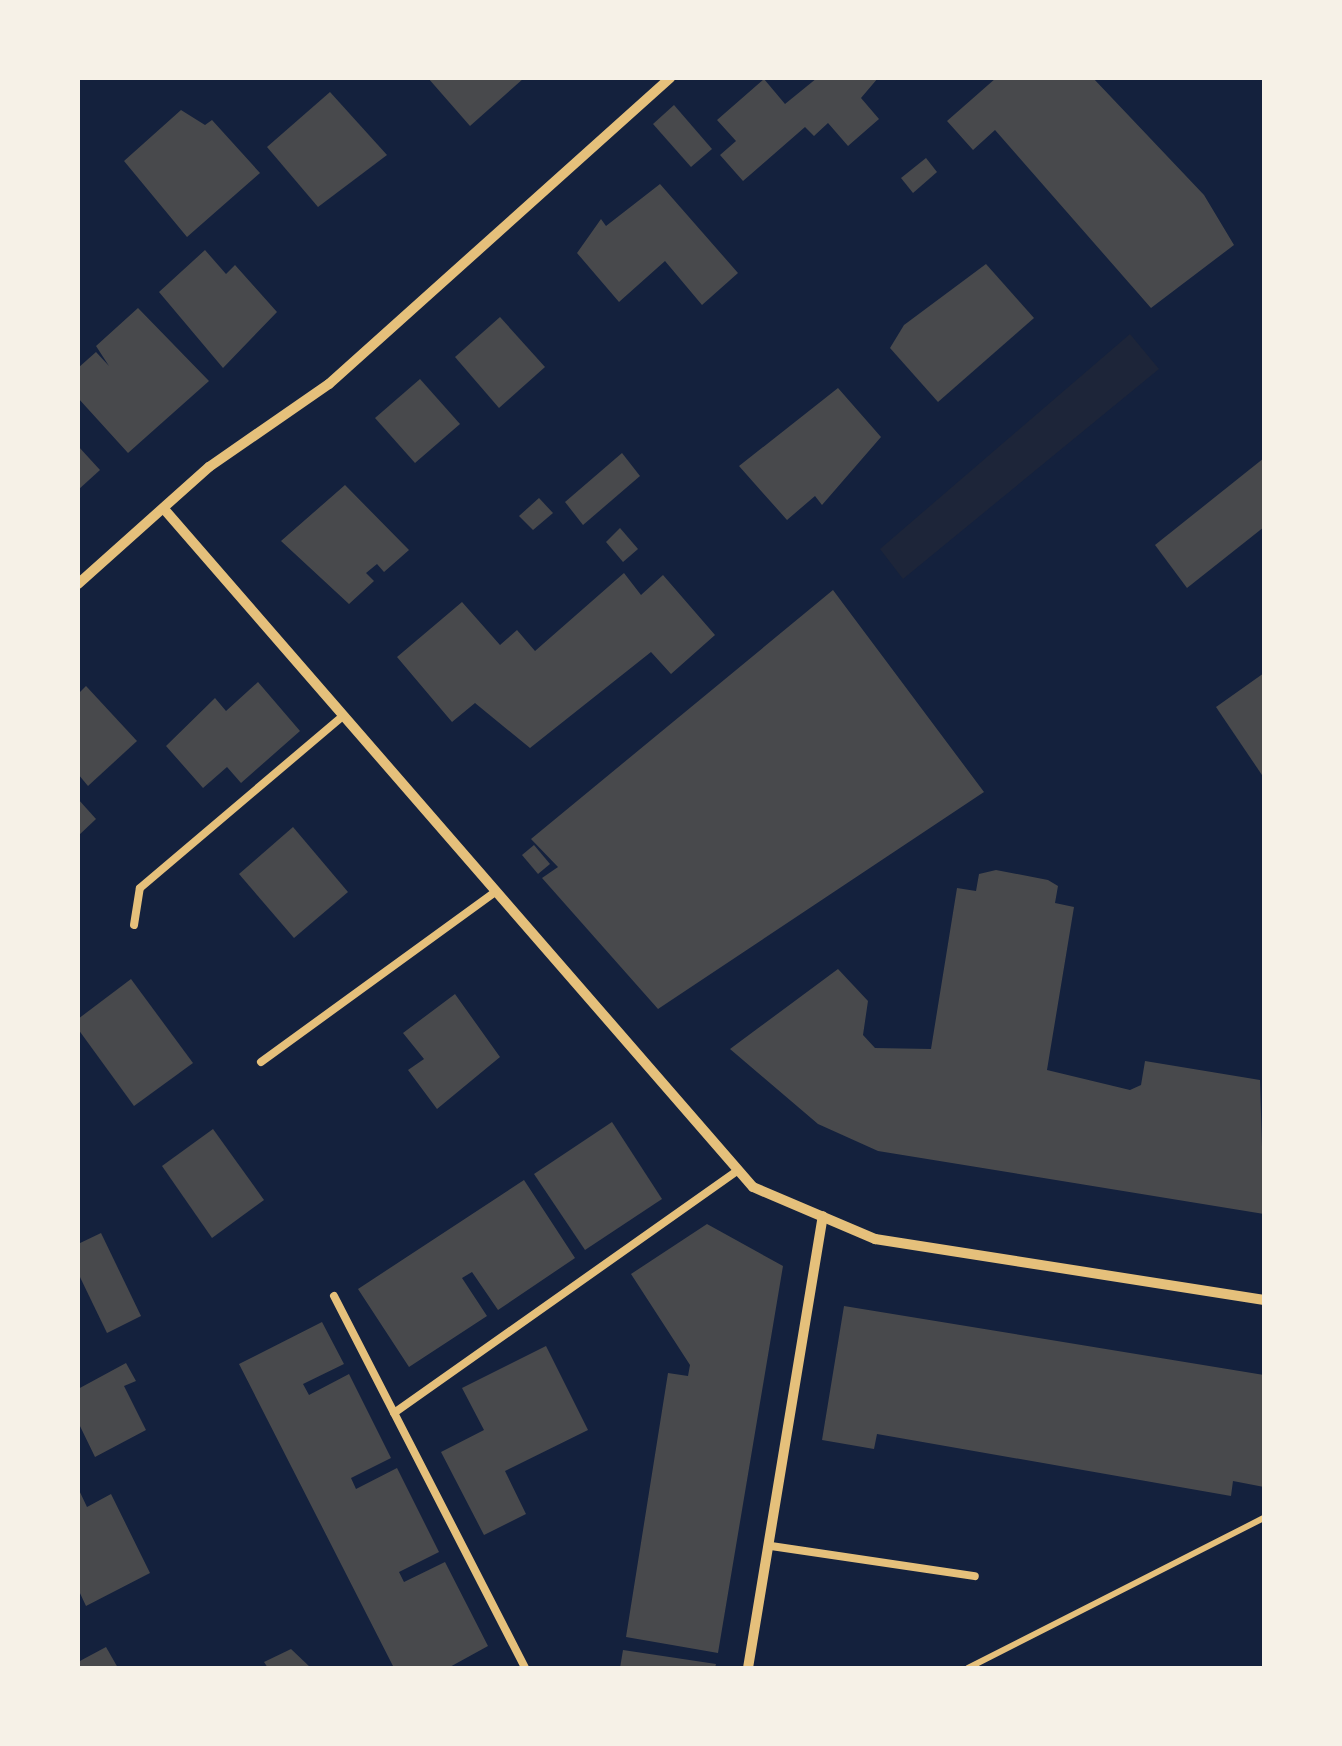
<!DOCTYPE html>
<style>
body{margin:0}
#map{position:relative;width:1342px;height:1746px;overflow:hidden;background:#14213d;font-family:Commissioner,sans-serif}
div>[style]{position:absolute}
.green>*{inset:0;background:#1d2539}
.building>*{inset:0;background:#48494c}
.path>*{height:6px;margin:-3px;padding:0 3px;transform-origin:3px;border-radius:3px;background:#e5c07b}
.service>*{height:8px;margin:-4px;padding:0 4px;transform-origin:4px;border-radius:4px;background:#e5c07b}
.minor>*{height:10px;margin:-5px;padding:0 5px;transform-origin:5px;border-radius:5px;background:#e5c07b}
span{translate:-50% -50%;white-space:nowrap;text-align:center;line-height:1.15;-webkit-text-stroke:10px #f6f1e7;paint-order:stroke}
.frame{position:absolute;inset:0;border:80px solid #f6f1e7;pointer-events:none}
</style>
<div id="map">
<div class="green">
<div style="clip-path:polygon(1130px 334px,1159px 369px,903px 579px,880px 549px)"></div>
</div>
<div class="building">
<div style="clip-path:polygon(428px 78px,524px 78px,470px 126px)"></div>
<div style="clip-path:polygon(817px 78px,878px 78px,861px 98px,879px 119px,848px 146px,828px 123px,814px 136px,805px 127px,743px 181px,720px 155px,736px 141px,717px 120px,764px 79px,785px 104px)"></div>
<div style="clip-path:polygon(996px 78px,1093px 78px,1204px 195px,1234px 245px,1151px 308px,995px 130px,973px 150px,947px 121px)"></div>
<div style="clip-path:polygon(330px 92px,387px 155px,318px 207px,267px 147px)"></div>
<div style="clip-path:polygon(674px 105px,712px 149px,691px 167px,653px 124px)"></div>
<div style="clip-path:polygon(181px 110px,205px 125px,212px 120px,260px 173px,187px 237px,124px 161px)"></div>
<div style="clip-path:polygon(926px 158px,937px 172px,913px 193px,901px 178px)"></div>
<div style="clip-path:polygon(660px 184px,738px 273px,702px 305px,665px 261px,619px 302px,577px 253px,601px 219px,606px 226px)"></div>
<div style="clip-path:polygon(205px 250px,226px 274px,235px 265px,277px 312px,223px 368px,159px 292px)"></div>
<div style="clip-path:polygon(986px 264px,1034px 318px,938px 402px,890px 348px,904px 325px)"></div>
<div style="clip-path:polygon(138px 308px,209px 381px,128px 453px,78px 398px,78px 368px,96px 352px,109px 366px,96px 346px)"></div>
<div style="clip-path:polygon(500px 317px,545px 367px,499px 408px,455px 357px)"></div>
<div style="clip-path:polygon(420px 379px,460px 424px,415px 463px,375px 418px)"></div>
<div style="clip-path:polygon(838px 388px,881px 437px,822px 505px,815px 496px,787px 520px,739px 466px)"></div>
<div style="clip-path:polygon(78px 446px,100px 470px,78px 490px)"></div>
<div style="clip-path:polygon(622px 453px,640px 476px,583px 525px,565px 502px)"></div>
<div style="clip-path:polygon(1264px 458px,1264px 527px,1187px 588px,1155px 545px)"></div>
<div style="clip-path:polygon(345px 485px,409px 550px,384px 572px,377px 564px,366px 573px,374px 581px,349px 604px,281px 541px)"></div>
<div style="clip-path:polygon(539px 498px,553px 513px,533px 530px,519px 516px)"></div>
<div style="clip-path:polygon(620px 528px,638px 549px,623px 562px,606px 542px)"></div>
<div style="clip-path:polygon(624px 573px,641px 595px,663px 575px,715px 635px,671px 674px,651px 652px,530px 748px,475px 703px,452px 722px,397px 657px,462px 602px,500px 645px,517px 630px,535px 651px)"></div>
<div style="clip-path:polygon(833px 590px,984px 792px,658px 1009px,542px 878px,558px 867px,531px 839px)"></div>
<div style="clip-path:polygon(1264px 673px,1264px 778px,1216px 707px)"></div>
<div style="clip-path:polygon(258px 682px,300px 731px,241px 783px,227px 767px,203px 788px,166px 746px,215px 698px,226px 711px)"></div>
<div style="clip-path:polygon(86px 686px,137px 741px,88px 786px,78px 774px,78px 694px)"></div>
<div style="clip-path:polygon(78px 799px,96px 819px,78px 836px)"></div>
<div style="clip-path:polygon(293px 827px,348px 892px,294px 938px,239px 874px)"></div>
<div style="clip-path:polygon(534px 845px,550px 864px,538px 874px,522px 855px)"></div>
<div style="clip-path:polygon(996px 870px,1048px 880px,1058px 886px,1055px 903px,1074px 907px,1047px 1070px,1130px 1090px,1141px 1085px,1145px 1061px,1260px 1080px,1264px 1214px,878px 1151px,818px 1124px,730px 1049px,838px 969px,868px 1001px,863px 1035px,875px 1048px,931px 1049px,957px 888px,976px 891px,979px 874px)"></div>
<div style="clip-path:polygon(131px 979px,193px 1063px,134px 1106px,78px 1029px,78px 1019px)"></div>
<div style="clip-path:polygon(455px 994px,500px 1057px,437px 1109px,408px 1070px,424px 1059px,403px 1033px)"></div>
<div style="clip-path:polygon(612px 1122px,662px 1199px,585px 1250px,534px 1174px)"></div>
<div style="clip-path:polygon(213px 1129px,264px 1200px,212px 1238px,162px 1166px)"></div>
<div style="clip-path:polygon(524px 1180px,575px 1258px,498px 1310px,472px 1272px,462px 1278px,487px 1316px,409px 1367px,358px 1289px)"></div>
<div style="clip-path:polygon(707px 1224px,783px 1266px,718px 1653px,626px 1637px,668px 1373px,688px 1376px,690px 1365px,631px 1274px)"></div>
<div style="clip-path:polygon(101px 1233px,141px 1316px,107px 1333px,78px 1273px,78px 1244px)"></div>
<div style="clip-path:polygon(844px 1306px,1264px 1375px,1264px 1487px,1233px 1481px,1231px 1496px,877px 1434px,874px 1449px,822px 1440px)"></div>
<div style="clip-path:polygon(322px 1322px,344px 1364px,303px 1384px,309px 1395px,349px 1374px,391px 1458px,351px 1478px,356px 1489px,397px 1468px,439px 1552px,399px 1572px,404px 1582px,445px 1562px,488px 1646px,448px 1668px,394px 1668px,239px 1364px)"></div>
<div style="clip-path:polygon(546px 1346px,588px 1430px,505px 1471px,526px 1514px,484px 1535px,441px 1452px,484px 1430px,462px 1388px)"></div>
<div style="clip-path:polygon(126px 1363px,136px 1381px,124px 1386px,146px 1430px,95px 1457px,78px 1422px,78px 1389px)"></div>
<div style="clip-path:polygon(78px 1488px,87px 1507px,111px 1494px,150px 1573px,86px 1606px,78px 1589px)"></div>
<div style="clip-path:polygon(106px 1647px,118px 1668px,78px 1668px,78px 1662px)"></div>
<div style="clip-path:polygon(291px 1649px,311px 1668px,268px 1668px,264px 1662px)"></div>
<div style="clip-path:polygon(623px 1650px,716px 1664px,715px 1668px,620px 1668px)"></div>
</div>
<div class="path">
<div style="left:968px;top:1668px;width:332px;rotate:-26.9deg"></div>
</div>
<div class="service">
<div style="left:134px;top:925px;width:37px;rotate:-81deg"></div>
<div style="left:140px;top:888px;width:261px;rotate:-40.3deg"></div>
<div style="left:261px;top:1062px;width:286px;rotate:-36deg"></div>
<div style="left:334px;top:1296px;width:418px;rotate:62.8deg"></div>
<div style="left:394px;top:1413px;width:421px;rotate:-35.2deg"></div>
<div style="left:771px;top:1546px;width:206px;rotate:8.4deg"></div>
</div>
<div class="minor">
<div style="left:164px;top:509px;width:898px;rotate:49.02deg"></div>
<div style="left:753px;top:1187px;width:133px;rotate:23.1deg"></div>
<div style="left:875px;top:1239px;width:394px;rotate:8.9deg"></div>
<div style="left:78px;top:584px;width:176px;rotate:-41.8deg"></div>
<div style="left:209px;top:467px;width:146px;rotate:-34.7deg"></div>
<div style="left:329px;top:384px;width:458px;rotate:-41.9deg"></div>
<div style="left:748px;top:1668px;width:458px;rotate:-80.6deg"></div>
</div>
<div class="frame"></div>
</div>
